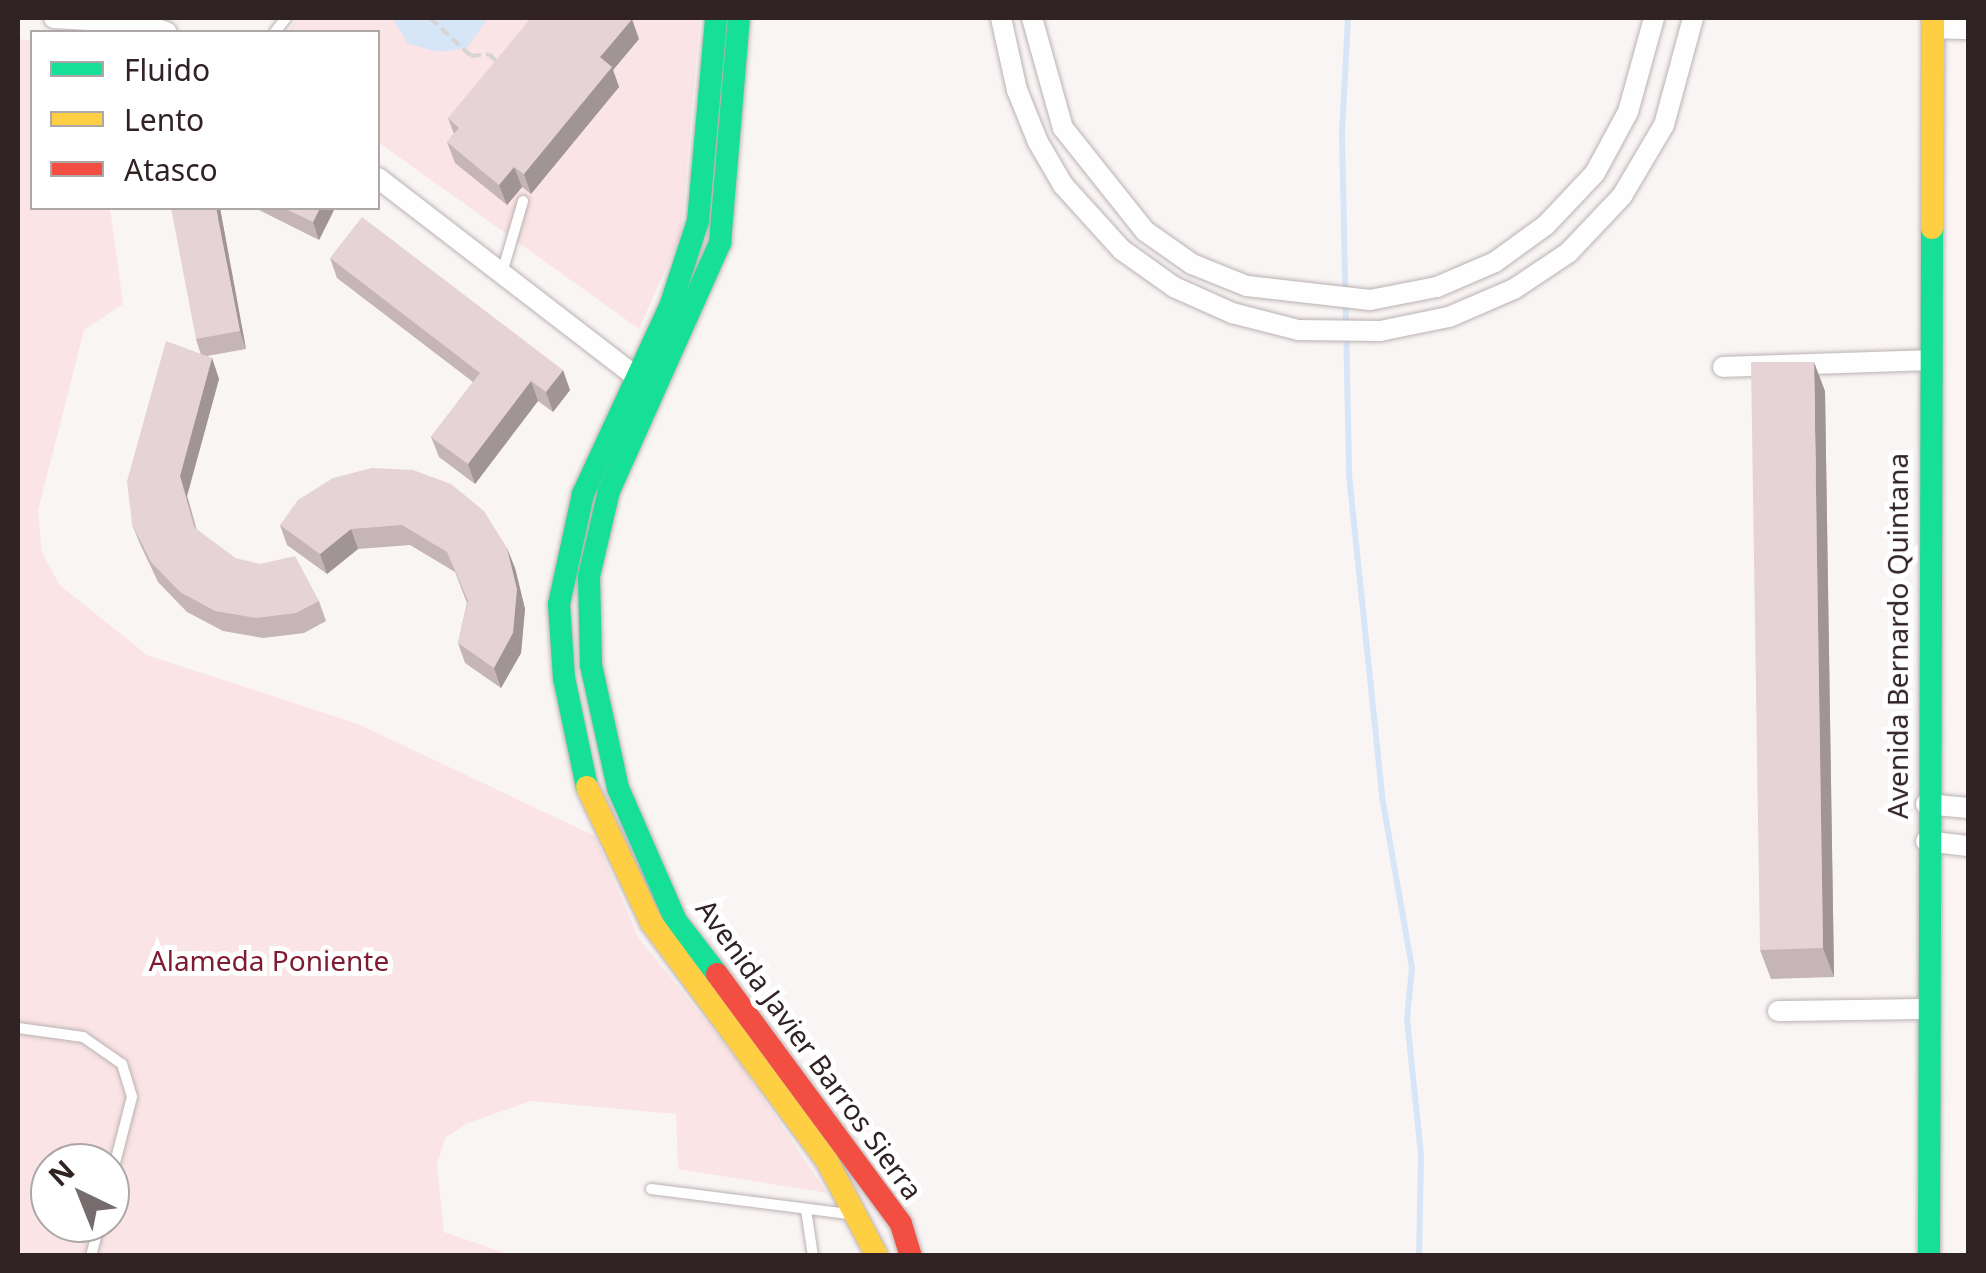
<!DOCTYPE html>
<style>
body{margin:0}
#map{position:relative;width:1986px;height:1273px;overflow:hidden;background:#faf5f5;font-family:"Noto Sans",sans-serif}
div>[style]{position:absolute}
.green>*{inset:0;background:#fbe4e5}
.water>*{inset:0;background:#d7e6f7}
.stream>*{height:6px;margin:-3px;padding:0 3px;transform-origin:3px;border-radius:3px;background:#d7e6f7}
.path>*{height:4px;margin-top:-2px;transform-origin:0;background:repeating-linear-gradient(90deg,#d6d5d5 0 10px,transparent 0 15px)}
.roads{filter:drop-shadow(0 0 2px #bbb2b2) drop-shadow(0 0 2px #bbb2b2)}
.lane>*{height:10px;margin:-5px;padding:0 5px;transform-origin:5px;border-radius:5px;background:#fefefe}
.street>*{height:20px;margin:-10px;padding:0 10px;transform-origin:10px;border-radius:10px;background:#fefefe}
.fast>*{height:22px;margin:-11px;padding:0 11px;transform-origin:11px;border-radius:11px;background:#16e098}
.slow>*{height:22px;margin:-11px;padding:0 11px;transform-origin:11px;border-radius:11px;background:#ffcf43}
.jam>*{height:22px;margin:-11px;padding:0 11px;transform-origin:11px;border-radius:11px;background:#f24e42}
.wall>*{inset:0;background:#c6b5b7}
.shaded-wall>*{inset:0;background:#a19495}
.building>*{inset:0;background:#e6d3d5}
span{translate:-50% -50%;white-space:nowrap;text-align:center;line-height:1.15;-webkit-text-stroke:10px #fff;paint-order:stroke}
.street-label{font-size:28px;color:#312224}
.park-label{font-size:28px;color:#7e1a31}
.frame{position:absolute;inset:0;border:20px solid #312224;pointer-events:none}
.legend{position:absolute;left:30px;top:30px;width:350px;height:180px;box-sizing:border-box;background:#fff;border:2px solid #ada7a7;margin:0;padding:12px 18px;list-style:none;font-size:30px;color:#312224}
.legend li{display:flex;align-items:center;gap:20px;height:50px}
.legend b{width:50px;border:2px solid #ada7a7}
.north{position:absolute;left:30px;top:1143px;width:100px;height:100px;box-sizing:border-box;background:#fff;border:2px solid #ada7a7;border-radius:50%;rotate:317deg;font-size:28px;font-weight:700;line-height:40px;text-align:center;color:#312224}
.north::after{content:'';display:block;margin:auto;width:35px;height:45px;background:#776c6d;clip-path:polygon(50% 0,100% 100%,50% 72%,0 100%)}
</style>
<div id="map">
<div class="green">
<div style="clip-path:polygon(297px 18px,700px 18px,681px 234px,639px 329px,378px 142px,378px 32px,288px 32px)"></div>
<div style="clip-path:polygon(evenodd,18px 39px,32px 40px,32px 208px,110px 208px,123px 304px,84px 330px,38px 511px,42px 553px,60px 585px,147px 655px,358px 724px,595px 836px,638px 937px,738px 1061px,827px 1193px,678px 1169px,676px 1114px,531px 1101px,468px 1123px,445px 1138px,437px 1165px,444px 1232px,511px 1255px,18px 1255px,18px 39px,50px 1163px,110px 1163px,110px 1223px,50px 1223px,50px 1163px)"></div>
</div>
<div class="water">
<div style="clip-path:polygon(488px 18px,467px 48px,439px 52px,408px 44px,393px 19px)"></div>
</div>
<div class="stream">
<div style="left:1348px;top:18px;width:115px;rotate:93deg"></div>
<div style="left:1342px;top:133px;width:342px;rotate:88.8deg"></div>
<div style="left:1349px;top:475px;width:329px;rotate:84.1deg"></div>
<div style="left:1383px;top:802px;width:169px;rotate:80.1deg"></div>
<div style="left:1412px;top:968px;width:51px;rotate:95.6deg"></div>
<div style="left:1407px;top:1019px;width:137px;rotate:84.1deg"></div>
<div style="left:1421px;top:1155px;width:101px;rotate:91.1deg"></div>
</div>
<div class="path">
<div style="left:430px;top:18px;width:56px;rotate:42.8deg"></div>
<div style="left:471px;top:56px;width:18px;rotate:-6deg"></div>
<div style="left:489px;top:54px;width:11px;rotate:45deg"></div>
</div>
<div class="roads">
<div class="lane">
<div style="left:275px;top:32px;width:18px;rotate:-52deg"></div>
<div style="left:502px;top:273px;width:75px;rotate:-73.7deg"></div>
<div style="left:18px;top:1028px;width:66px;rotate:7.9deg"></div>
<div style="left:83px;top:1037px;width:47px;rotate:34.7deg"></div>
<div style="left:122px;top:1064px;width:34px;rotate:73deg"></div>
<div style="left:132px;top:1097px;width:88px;rotate:104.5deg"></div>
<div style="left:651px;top:1189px;width:199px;rotate:7.2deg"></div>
<div style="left:806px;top:1210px;width:47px;rotate:81.3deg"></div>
<div style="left:91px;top:1256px;width:34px;rotate:-75deg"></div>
</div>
<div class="street">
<div style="left:54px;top:18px;width:86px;rotate:3.3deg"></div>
<div style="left:140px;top:23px;width:28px;rotate:19deg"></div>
<div style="left:1001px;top:18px;width:74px;rotate:77.5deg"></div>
<div style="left:1017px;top:90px;width:56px;rotate:68deg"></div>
<div style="left:1038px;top:142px;width:50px;rotate:59.8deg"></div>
<div style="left:1063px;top:185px;width:88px;rotate:47.8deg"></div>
<div style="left:1122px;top:250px;width:64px;rotate:35.4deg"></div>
<div style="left:1174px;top:287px;width:64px;rotate:24.1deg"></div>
<div style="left:1232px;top:313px;width:68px;rotate:14.4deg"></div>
<div style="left:1298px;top:330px;width:82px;rotate:0.7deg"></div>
<div style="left:1380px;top:331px;width:70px;rotate:-11.5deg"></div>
<div style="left:1449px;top:317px;width:71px;rotate:-23.3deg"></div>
<div style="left:1514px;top:289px;width:65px;rotate:-33.7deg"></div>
<div style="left:1568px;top:253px;width:79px;rotate:-46.5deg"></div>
<div style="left:1622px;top:196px;width:82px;rotate:-59.4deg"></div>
<div style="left:1664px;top:125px;width:111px;rotate:-74.8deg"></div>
<div style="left:1032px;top:18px;width:114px;rotate:74.3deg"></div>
<div style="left:1063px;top:128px;width:132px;rotate:51.5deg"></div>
<div style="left:1145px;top:231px;width:57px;rotate:35.1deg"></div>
<div style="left:1192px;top:264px;width:59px;rotate:21.8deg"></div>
<div style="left:1247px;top:286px;width:124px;rotate:6.5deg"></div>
<div style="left:1370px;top:300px;width:68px;rotate:-11deg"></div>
<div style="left:1437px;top:287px;width:63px;rotate:-23.3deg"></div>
<div style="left:1495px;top:262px;width:63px;rotate:-36deg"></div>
<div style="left:1546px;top:225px;width:71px;rotate:-46.7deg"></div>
<div style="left:1595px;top:173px;width:69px;rotate:-61.6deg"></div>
<div style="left:1628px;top:112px;width:98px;rotate:-74.5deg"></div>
<div style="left:1933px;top:28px;width:35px;rotate:2deg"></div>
<div style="left:378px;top:178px;width:339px;rotate:37.6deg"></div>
<div style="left:1723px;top:367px;width:207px;rotate:-1.9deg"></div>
<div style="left:1926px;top:804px;width:42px;rotate:5.4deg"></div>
<div style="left:1926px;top:841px;width:42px;rotate:6.8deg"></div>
<div style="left:1778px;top:1011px;width:151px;rotate:-0.8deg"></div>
</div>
<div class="fast">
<div style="left:587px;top:787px;width:111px;rotate:-101.9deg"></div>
<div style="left:564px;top:678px;width:74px;rotate:-93.9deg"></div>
<div style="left:559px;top:604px;width:113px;rotate:-77.7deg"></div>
<div style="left:583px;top:494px;width:206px;rotate:-65.1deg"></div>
<div style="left:670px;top:307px;width:90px;rotate:-72deg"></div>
<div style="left:698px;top:221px;width:204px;rotate:-84.9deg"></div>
<div style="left:717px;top:974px;width:67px;rotate:-127.7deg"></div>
<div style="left:676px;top:921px;width:145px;rotate:-113.6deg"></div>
<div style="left:618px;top:788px;width:126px;rotate:-102.4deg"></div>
<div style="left:591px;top:665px;width:89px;rotate:-91.3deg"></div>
<div style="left:589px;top:576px;width:87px;rotate:-76.8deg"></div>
<div style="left:609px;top:491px;width:272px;rotate:-65.9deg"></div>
<div style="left:720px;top:243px;width:226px;rotate:-85.2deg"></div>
<div style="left:1929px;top:1256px;width:1028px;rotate:-89.83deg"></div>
</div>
<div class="slow">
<div style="left:1932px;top:228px;width:210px;rotate:-89.7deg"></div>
<div style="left:587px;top:787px;width:149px;rotate:64.6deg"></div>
<div style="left:651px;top:922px;width:297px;rotate:53.6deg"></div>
<div style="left:827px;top:1161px;width:107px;rotate:62.2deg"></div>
</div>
<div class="jam">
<div style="left:717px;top:974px;width:310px;rotate:53.6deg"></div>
<div style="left:901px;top:1224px;width:34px;rotate:73deg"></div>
</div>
</div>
<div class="wall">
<div style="clip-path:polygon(639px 39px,613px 70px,619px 87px,531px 194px,522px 187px,507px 205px,455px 163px,447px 142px,454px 134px,448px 118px)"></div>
<div style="clip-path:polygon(220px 208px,246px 349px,207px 356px,212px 358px,219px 379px,187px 496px,196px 529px,235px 558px,319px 601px,326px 621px,304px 633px,263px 638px,223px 631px,187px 612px,158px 582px,140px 544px,132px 524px,201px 355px,196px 339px)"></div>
<div style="clip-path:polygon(255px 208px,335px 208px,319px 240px)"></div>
<div style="clip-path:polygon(330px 258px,570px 390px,553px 412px,538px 401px,475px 484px,439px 457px,431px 437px,473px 382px,337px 278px)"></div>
<div style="clip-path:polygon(1825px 391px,1834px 977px,1771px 979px,1760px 950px)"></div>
<div style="clip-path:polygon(333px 478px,515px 568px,525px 609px,521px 653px,501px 688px,465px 663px,458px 643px,467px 603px,455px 572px,410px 545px,358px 549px,327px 574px,287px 545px,280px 525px)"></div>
</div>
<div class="shaded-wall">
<div style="clip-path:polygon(632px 19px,639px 39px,613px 70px,619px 87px,531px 194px,524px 174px,600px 57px)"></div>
<div style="clip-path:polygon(514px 167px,522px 187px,507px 205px,499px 185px)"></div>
<div style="clip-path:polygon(216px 208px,220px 208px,246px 349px,240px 331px)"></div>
<div style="clip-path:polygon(320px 208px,335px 208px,319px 240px,313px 222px)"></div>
<div style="clip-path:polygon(212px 358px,219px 379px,187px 496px,202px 547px,180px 476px)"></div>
<div style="clip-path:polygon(1814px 362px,1825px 391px,1834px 977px,1823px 948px)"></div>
<div style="clip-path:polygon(563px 370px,570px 390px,553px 412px,546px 392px)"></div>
<div style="clip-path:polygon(531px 381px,538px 401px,475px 484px,468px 464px)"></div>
<div style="clip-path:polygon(351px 529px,358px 549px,327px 574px,320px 554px)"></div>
<div style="clip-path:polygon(507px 548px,515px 568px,525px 609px,521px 653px,501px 688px,494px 668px)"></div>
</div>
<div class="building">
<div style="clip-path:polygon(531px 18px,632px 19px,600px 57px,612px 67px,524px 174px,514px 167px,499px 185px,447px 142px,459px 128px,448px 118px)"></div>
<div style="clip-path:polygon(171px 208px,216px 208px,240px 331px,196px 339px)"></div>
<div style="clip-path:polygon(284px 208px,320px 208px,313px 222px)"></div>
<div style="clip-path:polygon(362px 217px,563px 370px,546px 392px,531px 381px,468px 464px,431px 437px,480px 373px,330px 258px)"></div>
<div style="clip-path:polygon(166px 341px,212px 358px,180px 476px,194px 527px,235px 558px,260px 564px,295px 556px,319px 601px,296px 613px,256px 618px,215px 611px,180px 592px,151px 562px,132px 524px,127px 481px)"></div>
<div style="clip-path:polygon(1751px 362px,1814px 362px,1823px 948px,1760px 950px)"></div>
<div style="clip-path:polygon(372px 468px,413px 470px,451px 484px,484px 511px,507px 548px,517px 589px,513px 633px,494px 668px,458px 643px,468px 601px,447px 552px,402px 525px,351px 529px,320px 554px,280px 525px,298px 500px,333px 478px)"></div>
</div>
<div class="street-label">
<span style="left:1897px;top:636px;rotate:-90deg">Avenida Bernardo Quintana</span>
<span style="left:810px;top:1049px;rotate:54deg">Avenida Javier Barros Sierra</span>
</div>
<div class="park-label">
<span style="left:269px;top:960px">Alameda Poniente</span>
</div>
<div class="frame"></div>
<ul class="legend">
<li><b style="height:12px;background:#16e098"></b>Fluido</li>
<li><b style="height:12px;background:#ffcf43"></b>Lento</li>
<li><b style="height:12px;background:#f24e42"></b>Atasco</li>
</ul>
<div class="north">N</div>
</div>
